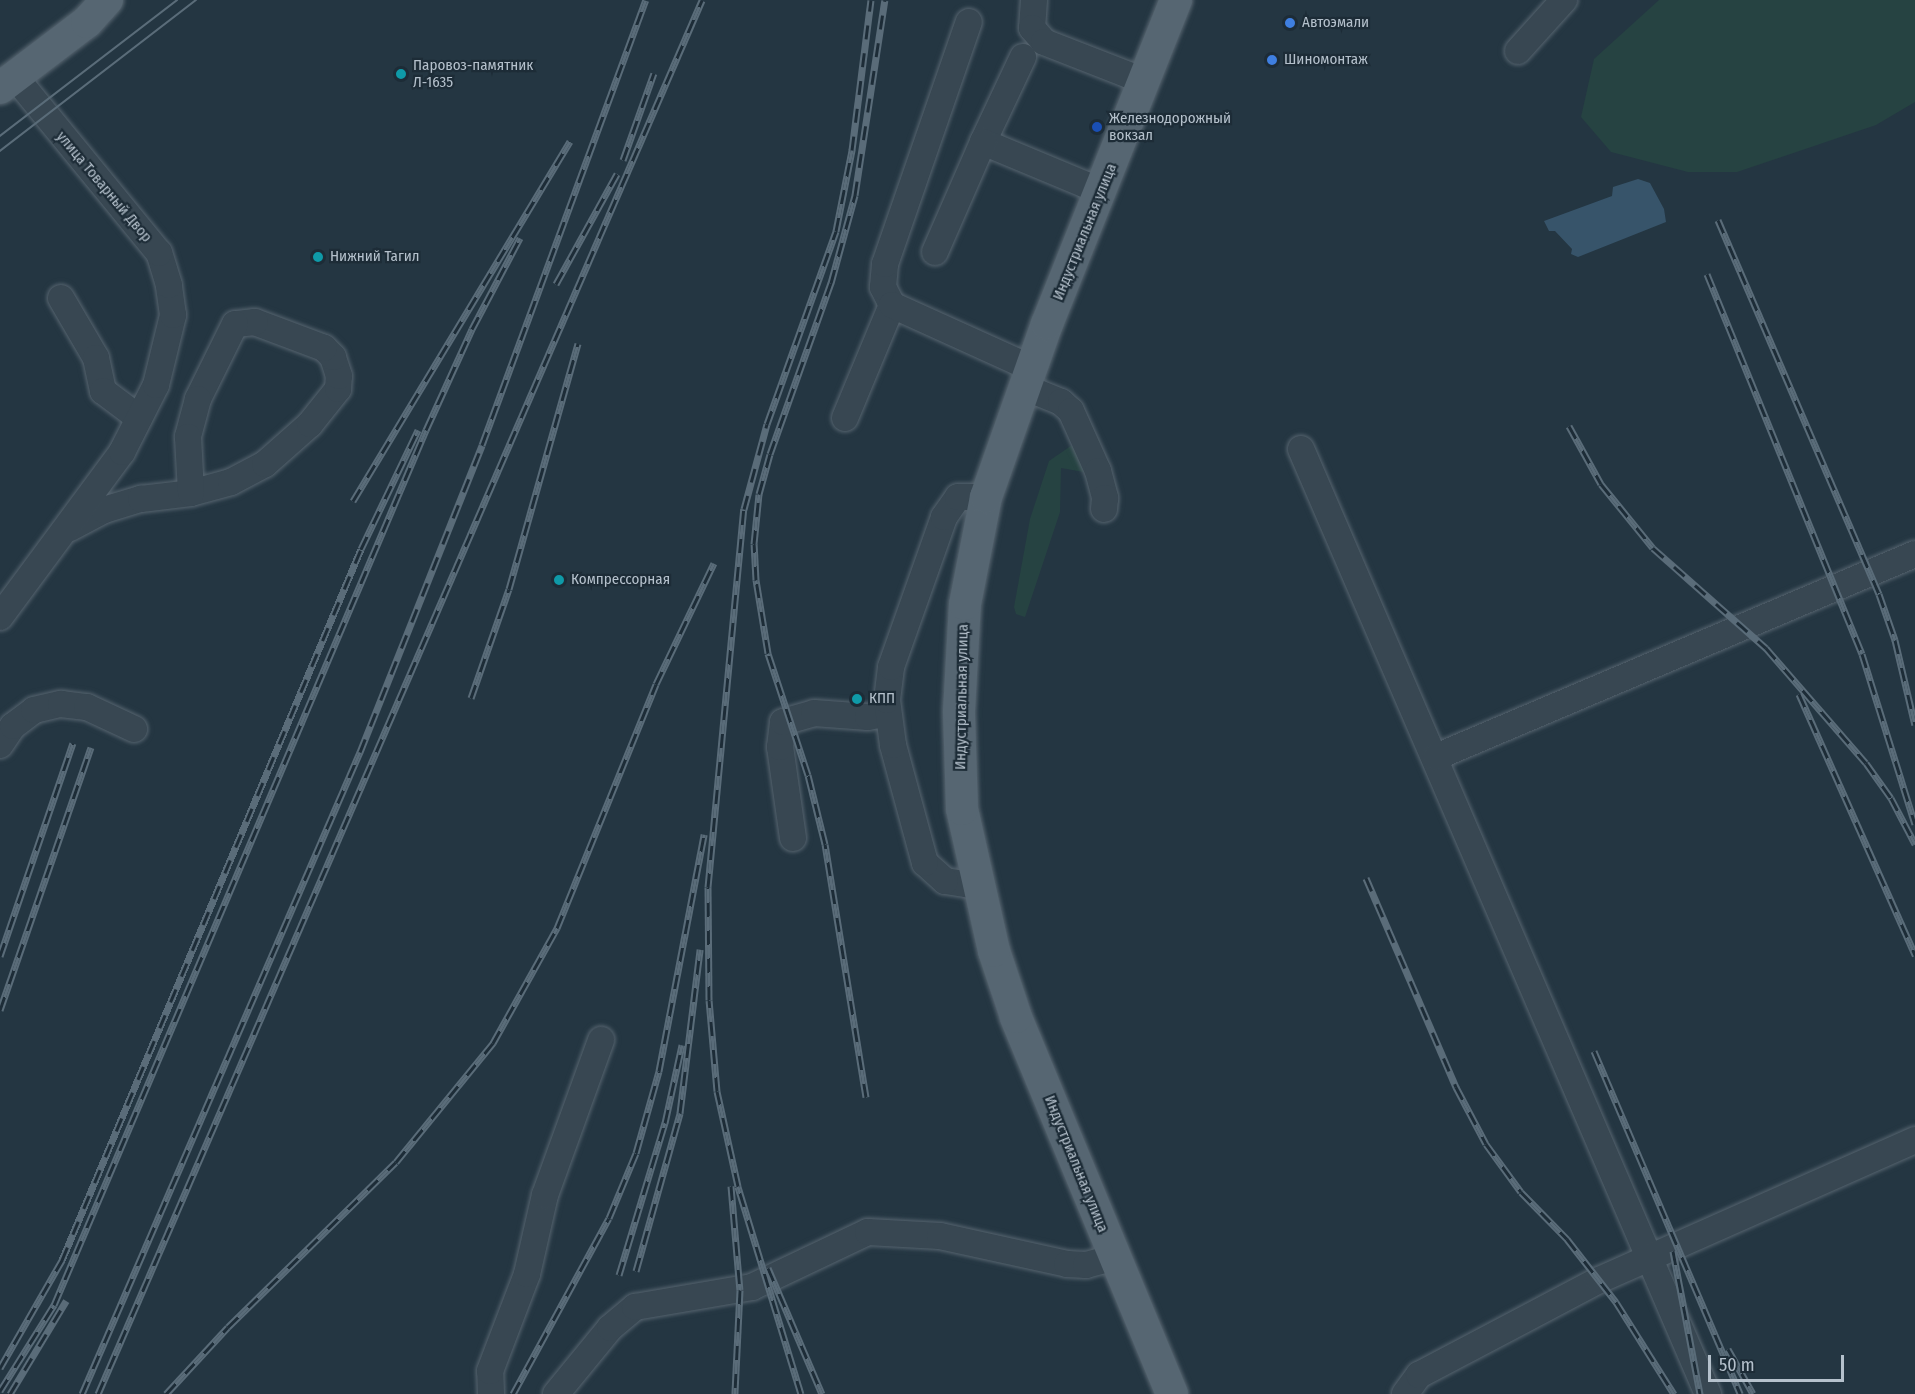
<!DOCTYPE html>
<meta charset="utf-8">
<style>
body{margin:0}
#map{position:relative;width:1915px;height:1394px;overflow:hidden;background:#243642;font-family:"Fira Sans Condensed",sans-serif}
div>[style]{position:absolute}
.green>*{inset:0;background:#264342}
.water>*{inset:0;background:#37546a}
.roads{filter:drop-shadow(0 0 2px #56646f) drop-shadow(0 0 2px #56646f)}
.minor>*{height:26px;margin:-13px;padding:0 13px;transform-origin:13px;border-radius:13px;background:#384752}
.major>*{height:32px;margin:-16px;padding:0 16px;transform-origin:16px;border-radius:16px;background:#566672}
.tram>*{height:1.5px;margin:-0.75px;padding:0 0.75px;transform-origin:0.75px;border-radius:0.75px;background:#5a6c79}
.rail>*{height:7px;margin-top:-3.5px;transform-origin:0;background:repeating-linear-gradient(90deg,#1d2c37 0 14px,#5a6c79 0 28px);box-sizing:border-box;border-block:2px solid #5a6c79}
.dots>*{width:16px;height:16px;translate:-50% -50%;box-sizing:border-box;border:3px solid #1d2c37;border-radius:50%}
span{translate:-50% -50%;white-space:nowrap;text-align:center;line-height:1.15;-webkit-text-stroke:4.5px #1d2c37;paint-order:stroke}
.poi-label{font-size:15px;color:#b5c1cc}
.left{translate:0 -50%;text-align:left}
.street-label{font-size:15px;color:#b5c1cc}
.scale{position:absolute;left:1708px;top:1355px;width:136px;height:27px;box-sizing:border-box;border:3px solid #b5c1cc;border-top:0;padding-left:8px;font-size:18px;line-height:21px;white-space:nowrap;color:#b5c1cc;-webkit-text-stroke:4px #1d2c37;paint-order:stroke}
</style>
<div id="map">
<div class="green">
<div style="clip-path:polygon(1659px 0,1915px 0,1915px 102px,1876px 125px,1737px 172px,1688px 172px,1611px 152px,1581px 117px,1594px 59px)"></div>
<div style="clip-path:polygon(1075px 443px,1089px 473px,1061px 468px,1060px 512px,1025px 617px,1016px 614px,1014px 607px,1030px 519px,1049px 461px)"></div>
</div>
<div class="water">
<div style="clip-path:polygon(1638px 179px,1650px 183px,1664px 209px,1666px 222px,1578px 257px,1571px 254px,1572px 249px,1555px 231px,1549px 231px,1544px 221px,1612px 196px,1613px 187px)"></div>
</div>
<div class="roads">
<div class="minor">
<div style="left:1034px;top:0;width:28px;rotate:94deg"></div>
<div style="left:1032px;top:28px;width:18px;rotate:49deg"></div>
<div style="left:1044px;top:42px;width:107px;rotate:21.3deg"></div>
<div style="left:1518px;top:51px;width:69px;rotate:-48deg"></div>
<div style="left:1023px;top:57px;width:94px;rotate:115.2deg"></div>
<div style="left:983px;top:142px;width:128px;rotate:22.6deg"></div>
<div style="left:935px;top:252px;width:120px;rotate:-66.4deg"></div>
<div style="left:61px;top:298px;width:69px;rotate:59.7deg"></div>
<div style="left:96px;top:358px;width:34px;rotate:78deg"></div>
<div style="left:103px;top:391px;width:45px;rotate:36.9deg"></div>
<div style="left:892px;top:305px;width:20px;rotate:-117deg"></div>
<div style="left:883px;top:287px;width:23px;rotate:-85deg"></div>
<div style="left:885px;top:264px;width:256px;rotate:-70.9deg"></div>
<div style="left:1024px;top:387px;width:40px;rotate:22deg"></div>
<div style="left:1061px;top:402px;width:13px;rotate:42deg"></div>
<div style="left:1071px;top:411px;width:66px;rotate:65.8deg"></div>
<div style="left:1098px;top:471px;width:28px;rotate:75deg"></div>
<div style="left:1105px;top:498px;width:11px;rotate:95deg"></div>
<div style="left:845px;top:418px;width:122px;rotate:-67.4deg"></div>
<div style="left:892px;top:305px;width:153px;rotate:24.4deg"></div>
<div style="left:1301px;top:449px;width:1029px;rotate:66.7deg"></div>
<div style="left:70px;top:528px;width:38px;rotate:-28deg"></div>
<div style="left:104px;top:510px;width:39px;rotate:-17deg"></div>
<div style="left:141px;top:499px;width:50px;rotate:-6.8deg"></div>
<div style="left:191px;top:493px;width:41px;rotate:-15.4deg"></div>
<div style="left:231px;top:482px;width:38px;rotate:-28deg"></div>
<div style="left:265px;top:464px;width:60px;rotate:-41.6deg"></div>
<div style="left:310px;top:424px;width:45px;rotate:-51.3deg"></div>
<div style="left:338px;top:389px;width:13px;rotate:-86deg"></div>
<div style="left:339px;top:376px;width:20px;rotate:-108deg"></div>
<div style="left:333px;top:357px;width:13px;rotate:-135deg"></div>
<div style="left:324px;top:348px;width:74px;rotate:-159.4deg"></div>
<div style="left:255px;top:322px;width:20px;rotate:174deg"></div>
<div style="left:235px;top:324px;width:84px;rotate:116.3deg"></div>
<div style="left:198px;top:399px;width:39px;rotate:105deg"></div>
<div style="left:188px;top:437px;width:56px;rotate:86.9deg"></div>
<div style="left:0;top:617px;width:205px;rotate:-53.5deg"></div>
<div style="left:122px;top:452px;width:75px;rotate:-63.1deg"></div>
<div style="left:156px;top:385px;width:72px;rotate:-76.3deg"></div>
<div style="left:173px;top:315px;width:30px;rotate:-98deg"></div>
<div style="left:169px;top:285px;width:34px;rotate:-107deg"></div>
<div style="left:159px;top:253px;width:227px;rotate:-129.3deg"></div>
<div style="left:0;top:745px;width:23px;rotate:-56deg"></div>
<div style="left:13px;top:726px;width:26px;rotate:-37deg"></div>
<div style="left:34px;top:710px;width:28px;rotate:-13deg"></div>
<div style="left:61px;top:704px;width:26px;rotate:7deg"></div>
<div style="left:87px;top:707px;width:52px;rotate:25.1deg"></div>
<div style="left:1436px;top:757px;width:520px;rotate:-22.97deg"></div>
<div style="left:793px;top:838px;width:92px;rotate:-98.1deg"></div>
<div style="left:780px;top:747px;width:25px;rotate:-83deg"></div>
<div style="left:783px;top:722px;width:32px;rotate:-16deg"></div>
<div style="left:814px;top:713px;width:54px;rotate:4.2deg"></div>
<div style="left:868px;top:717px;width:20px;rotate:-11deg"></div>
<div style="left:977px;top:886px;width:32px;rotate:-171deg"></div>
<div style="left:945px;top:881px;width:27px;rotate:-138deg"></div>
<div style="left:925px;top:863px;width:122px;rotate:-105.2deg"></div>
<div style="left:893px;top:745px;width:45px;rotate:-97.6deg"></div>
<div style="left:887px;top:700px;width:33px;rotate:-83deg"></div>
<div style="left:891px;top:667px;width:159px;rotate:-70.5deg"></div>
<div style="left:944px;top:517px;width:24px;rotate:-55deg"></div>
<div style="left:958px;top:497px;width:28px"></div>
<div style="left:491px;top:1394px;width:23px;rotate:-92deg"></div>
<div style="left:490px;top:1371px;width:104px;rotate:-69.1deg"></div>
<div style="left:527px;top:1274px;width:81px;rotate:-77.2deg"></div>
<div style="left:545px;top:1195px;width:165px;rotate:-70.1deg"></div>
<div style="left:556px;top:1394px;width:85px;rotate:-50.7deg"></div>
<div style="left:610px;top:1328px;width:33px;rotate:-40deg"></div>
<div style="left:635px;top:1307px;width:119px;rotate:-9.7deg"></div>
<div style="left:752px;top:1287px;width:128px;rotate:-25.4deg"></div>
<div style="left:868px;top:1232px;width:72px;rotate:3.2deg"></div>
<div style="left:940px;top:1236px;width:130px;rotate:12.4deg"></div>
<div style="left:1067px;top:1264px;width:19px;rotate:3deg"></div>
<div style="left:1086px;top:1265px;width:30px;rotate:-15deg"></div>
<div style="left:1405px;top:1394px;width:24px;rotate:-54deg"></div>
<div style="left:1419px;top:1375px;width:204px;rotate:-27.8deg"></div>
<div style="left:1599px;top:1280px;width:346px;rotate:-23.9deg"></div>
</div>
<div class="major">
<div style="left:0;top:88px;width:109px;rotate:-37.2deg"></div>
<div style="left:87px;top:22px;width:30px;rotate:-48deg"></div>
<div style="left:1172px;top:1394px;width:408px;rotate:-112.5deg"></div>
<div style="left:1016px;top:1017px;width:70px;rotate:-108.4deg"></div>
<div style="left:994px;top:951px;width:146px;rotate:-102.7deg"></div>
<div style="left:962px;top:809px;width:98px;rotate:-91.8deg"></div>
<div style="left:959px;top:711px;width:107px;rotate:-86.8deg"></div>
<div style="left:965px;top:604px;width:109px;rotate:-78.9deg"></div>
<div style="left:986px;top:497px;width:183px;rotate:-70.6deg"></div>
<div style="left:1047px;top:324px;width:349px;rotate:-68.3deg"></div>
</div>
</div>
<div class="tram">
<div style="left:0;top:136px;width:223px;rotate:-37.5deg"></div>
<div style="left:0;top:151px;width:247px;rotate:-37.6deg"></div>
</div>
<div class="rail">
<div style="left:623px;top:160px;width:92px;rotate:-70.4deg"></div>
<div style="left:1718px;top:220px;width:407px;rotate:66.7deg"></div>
<div style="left:1879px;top:594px;width:49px;rotate:70.8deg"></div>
<div style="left:1895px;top:640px;width:87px;rotate:76.8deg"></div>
<div style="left:1707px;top:274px;width:410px;rotate:67.8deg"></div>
<div style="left:1862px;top:654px;width:178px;rotate:72.7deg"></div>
<div style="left:556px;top:284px;width:126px;rotate:-61deg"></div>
<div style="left:1569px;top:426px;width:66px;rotate:61.1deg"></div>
<div style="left:1601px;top:484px;width:82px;rotate:50.9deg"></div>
<div style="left:1653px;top:548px;width:151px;rotate:41.5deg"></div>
<div style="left:1766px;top:648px;width:152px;rotate:49deg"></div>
<div style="left:1866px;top:763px;width:43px;rotate:54.5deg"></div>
<div style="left:1891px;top:798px;width:52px;rotate:62.4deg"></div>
<div style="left:353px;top:501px;width:420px;rotate:-58.9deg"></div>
<div style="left:1799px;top:694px;width:286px;rotate:66deg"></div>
<div style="left:471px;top:698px;width:115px;rotate:-70.8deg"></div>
<div style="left:509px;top:589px;width:255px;rotate:-74.3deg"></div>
<div style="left:1366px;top:878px;width:228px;rotate:66.7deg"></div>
<div style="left:1456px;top:1087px;width:64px;rotate:62.2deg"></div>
<div style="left:1486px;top:1144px;width:59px;rotate:53.9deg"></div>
<div style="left:1521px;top:1192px;width:66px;rotate:45.6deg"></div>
<div style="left:1567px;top:1239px;width:80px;rotate:52.1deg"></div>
<div style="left:1616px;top:1302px;width:109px;rotate:57.8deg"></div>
<div style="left:0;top:956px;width:225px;rotate:-71.1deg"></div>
<div style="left:0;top:1010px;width:278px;rotate:-70.9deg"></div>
<div style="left:1594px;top:1051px;width:373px;rotate:66.9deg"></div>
<div style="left:866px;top:1097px;width:256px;rotate:-99.2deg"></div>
<div style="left:825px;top:844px;width:71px;rotate:-103.8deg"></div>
<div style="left:808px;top:775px;width:128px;rotate:-108.2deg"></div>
<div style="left:768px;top:653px;width:74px;rotate:-99.3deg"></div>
<div style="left:756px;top:580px;width:36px;rotate:-93deg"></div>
<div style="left:754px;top:544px;width:50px;rotate:-84.3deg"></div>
<div style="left:759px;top:494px;width:41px;rotate:-74.6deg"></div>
<div style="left:770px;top:454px;width:182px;rotate:-70.4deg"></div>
<div style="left:831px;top:283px;width:91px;rotate:-74.7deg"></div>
<div style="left:855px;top:195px;width:197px;rotate:-81.3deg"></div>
<div style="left:731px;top:1186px;width:104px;rotate:85.1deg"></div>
<div style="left:740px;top:1290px;width:104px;rotate:92.8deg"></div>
<div style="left:1673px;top:1251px;width:146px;rotate:79.3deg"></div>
<div style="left:768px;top:1268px;width:137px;rotate:66.8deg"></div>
<div style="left:636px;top:1271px;width:164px;rotate:-74.4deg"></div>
<div style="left:680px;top:1113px;width:165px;rotate:-83deg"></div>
<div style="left:619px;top:1275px;width:159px;rotate:-73.2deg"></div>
<div style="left:665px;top:1123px;width:80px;rotate:-77.7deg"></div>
<div style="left:1728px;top:1349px;width:51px;rotate:60.9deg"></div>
<div style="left:0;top:1368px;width:125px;rotate:-60.1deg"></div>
<div style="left:62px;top:1260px;width:771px;rotate:-67.19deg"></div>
<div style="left:361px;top:549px;width:132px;rotate:-64.4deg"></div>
<div style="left:0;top:1391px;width:102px;rotate:-57.9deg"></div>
<div style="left:54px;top:1305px;width:951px;rotate:-66.97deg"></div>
<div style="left:426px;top:430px;width:111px;rotate:-65.5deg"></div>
<div style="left:472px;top:329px;width:103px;rotate:-62.2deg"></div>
<div style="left:10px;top:1394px;width:109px;rotate:-58.9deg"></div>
<div style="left:82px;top:1394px;width:700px;rotate:-66.59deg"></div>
<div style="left:360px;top:752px;width:330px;rotate:-68.3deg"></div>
<div style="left:482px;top:445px;width:474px;rotate:-69.8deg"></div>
<div style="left:98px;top:1394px;width:1519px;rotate:-66.57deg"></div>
<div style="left:166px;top:1394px;width:91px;rotate:-47.2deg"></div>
<div style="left:228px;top:1327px;width:235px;rotate:-44.5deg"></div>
<div style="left:396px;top:1162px;width:154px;rotate:-50.8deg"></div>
<div style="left:493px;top:1043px;width:132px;rotate:-60.9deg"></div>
<div style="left:557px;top:928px;width:263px;rotate:-67.9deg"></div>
<div style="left:656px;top:684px;width:134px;rotate:-64.4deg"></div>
<div style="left:513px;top:1394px;width:200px;rotate:-61.4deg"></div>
<div style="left:609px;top:1218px;width:70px;rotate:-67.4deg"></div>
<div style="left:636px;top:1153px;width:85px;rotate:-74.3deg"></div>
<div style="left:659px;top:1071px;width:241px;rotate:-79.2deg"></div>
<div style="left:801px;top:1394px;width:217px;rotate:-106.9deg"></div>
<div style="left:738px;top:1186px;width:97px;rotate:-102.5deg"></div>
<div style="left:717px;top:1091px;width:91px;rotate:-95deg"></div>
<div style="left:709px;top:1000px;width:113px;rotate:-90.5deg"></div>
<div style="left:708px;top:887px;width:380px;rotate:-84.6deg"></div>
<div style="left:744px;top:509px;width:88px;rotate:-74.9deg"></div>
<div style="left:767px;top:424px;width:205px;rotate:-70.3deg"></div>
<div style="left:836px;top:231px;width:83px;rotate:-78.8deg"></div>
<div style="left:852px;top:150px;width:151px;rotate:-82.8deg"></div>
</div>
<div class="dots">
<div style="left:1290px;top:23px;background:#3f7fe0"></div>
<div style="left:1272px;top:60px;background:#3f7fe0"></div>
<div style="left:401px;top:74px;background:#0f9aa8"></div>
<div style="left:1097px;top:127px;background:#1a4fb4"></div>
<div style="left:318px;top:257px;background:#0f9aa8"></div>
<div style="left:559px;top:580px;background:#0f9aa8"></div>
<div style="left:857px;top:699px;background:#0f9aa8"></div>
</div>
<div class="poi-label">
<span class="left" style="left:1302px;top:23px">Автоэмали</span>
<span class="left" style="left:1284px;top:60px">Шиномонтаж</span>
<span class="left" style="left:413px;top:74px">Паровоз-памятник<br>Л-1635</span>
<span class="left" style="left:1109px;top:127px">Железнодорожный<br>вокзал</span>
<span class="left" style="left:330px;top:257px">Нижний Тагил</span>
<span class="left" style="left:571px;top:580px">Компрессорная</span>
<span class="left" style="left:869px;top:699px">КПП</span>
</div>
<div class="street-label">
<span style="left:104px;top:187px;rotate:50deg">улица Товарный Двор</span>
<span style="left:1085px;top:232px;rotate:-68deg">Индустриальная улица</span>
<span style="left:962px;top:697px;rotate:-89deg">Индустриальная улица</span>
<span style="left:1076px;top:1164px;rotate:68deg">Индустриальная улица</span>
</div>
<div class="scale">50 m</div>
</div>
